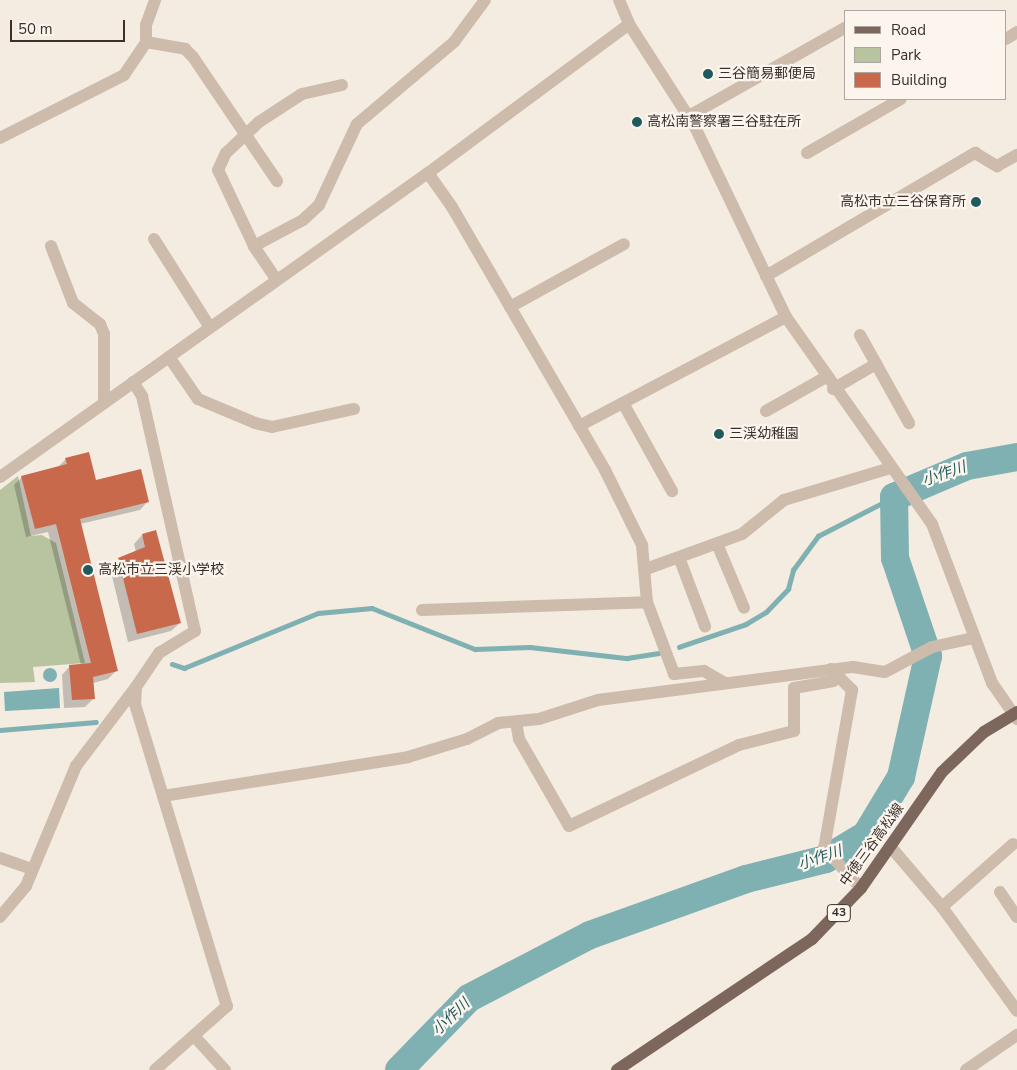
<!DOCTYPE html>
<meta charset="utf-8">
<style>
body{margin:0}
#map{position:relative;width:1017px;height:1070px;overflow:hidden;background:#f4ebe1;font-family:"Nunito Sans","Noto Sans JP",sans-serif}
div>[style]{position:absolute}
.green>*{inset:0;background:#b8c4a0}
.water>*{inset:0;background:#7fb0b2}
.round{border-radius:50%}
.shadow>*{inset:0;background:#0003}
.stream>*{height:4.5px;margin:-2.25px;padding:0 2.25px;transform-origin:2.25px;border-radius:2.25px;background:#7fb0b2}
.river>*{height:28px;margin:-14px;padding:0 14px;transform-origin:14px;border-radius:14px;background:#7fb0b2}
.building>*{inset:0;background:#c8694b}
.street>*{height:12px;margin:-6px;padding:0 6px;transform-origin:6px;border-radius:6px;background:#cdbbac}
.primary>*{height:12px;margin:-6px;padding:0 6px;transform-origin:6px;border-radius:6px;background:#7d675c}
.dots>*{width:14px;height:14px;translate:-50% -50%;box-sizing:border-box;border:2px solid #fbf5ee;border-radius:50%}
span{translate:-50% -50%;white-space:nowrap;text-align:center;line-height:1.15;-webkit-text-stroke:4.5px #fbf5ee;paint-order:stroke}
.shield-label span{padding:1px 4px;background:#fbf5ee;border:1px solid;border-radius:4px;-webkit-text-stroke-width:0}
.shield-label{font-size:12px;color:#3b302b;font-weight:700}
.poi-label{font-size:14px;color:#3b302b}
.left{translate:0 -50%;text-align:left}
.right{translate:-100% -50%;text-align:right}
.street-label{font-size:14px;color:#3b302b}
.water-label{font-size:15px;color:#1f5a5e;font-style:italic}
.legend{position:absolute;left:844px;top:10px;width:162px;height:90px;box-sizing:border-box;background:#fbf5ee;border:1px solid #aea6a0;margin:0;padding:6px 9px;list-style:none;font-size:15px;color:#3b302b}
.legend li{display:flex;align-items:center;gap:10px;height:25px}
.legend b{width:25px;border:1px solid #aea6a0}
.scale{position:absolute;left:10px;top:20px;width:115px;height:22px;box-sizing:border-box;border:2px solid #3b302b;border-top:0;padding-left:6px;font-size:15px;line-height:18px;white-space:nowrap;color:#3b302b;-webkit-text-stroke:4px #fbf5ee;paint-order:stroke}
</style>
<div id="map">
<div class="green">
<div style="clip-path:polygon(18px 476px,31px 536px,42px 535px,56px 543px,85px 663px,33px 667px,35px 682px,0 683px,0 490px)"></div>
</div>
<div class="water">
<div class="round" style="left:43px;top:668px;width:14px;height:14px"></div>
<div style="clip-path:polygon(59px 688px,60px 708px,5px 711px,4px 692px)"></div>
</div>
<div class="shadow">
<div style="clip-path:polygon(66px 459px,95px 481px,148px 501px,140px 510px,80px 524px,117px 670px,108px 679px,93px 683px,94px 698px,85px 707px,64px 708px,62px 675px,70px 666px,81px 665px,48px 532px,26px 537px,14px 485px,22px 477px,57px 468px)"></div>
<div style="clip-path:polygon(142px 535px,180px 623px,171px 631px,128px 642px,110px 568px,136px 552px,134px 544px)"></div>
</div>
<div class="stream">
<div style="left:679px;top:647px;width:71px;rotate:-18.9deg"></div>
<div style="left:746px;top:624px;width:23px;rotate:-31deg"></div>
<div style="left:766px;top:612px;width:32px;rotate:-46deg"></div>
<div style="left:788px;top:589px;width:20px;rotate:-75deg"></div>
<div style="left:793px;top:570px;width:42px;rotate:-53.7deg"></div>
<div style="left:818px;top:536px;width:85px;rotate:-27.2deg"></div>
<div style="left:172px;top:664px;width:13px;rotate:18deg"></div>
<div style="left:184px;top:668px;width:145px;rotate:-22.3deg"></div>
<div style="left:318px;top:613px;width:54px;rotate:-5.3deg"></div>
<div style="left:372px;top:608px;width:111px;rotate:21.7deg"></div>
<div style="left:475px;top:649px;width:55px;rotate:-2.1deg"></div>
<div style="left:530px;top:647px;width:98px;rotate:6.5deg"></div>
<div style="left:627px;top:658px;width:32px;rotate:-9deg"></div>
<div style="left:0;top:730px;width:96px;rotate:-4.8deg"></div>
</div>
<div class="river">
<div style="left:399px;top:1070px;width:100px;rotate:-45.8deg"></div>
<div style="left:469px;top:998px;width:136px;rotate:-27.5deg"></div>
<div style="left:590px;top:935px;width:166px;rotate:-19.7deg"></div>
<div style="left:746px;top:879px;width:82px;rotate:-14deg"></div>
<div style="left:826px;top:859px;width:47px;rotate:-31deg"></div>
<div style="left:866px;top:835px;width:68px;rotate:-58.9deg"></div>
<div style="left:901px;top:777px;width:124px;rotate:-77.4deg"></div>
<div style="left:928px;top:656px;width:103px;rotate:-108.6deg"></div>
<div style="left:895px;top:558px;width:61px;rotate:-90.9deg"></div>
<div style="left:894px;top:497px;width:79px;rotate:-23deg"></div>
<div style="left:967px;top:466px;width:51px;rotate:-10.2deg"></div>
</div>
<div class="building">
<div style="clip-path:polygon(89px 452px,96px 480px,141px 469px,149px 502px,80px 519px,118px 671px,93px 677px,95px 699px,72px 700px,69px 665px,91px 663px,56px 524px,35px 529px,21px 476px,67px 464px,65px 458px)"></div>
<div style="clip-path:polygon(156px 530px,181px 623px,137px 634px,118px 558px,145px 547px,142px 534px)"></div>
</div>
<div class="street">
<div style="left:619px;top:0;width:26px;rotate:67deg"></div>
<div style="left:629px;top:24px;width:122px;rotate:57.3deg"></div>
<div style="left:695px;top:127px;width:211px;rotate:64.4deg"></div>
<div style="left:786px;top:317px;width:253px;rotate:54.8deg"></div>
<div style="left:932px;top:524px;width:170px;rotate:69.3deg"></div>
<div style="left:992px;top:683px;width:44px;rotate:55.2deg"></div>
<div style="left:1006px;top:39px;width:13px;rotate:-32deg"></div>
<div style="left:146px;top:42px;width:40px;rotate:10deg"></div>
<div style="left:185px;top:49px;width:11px;rotate:45deg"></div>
<div style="left:193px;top:57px;width:150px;rotate:55.9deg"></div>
<div style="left:689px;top:116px;width:180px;rotate:-29.5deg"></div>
<div style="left:0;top:138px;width:139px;rotate:-26.9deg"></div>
<div style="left:124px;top:75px;width:40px;rotate:-56deg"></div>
<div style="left:146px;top:42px;width:17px;rotate:-90deg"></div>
<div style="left:146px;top:25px;width:27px;rotate:-70deg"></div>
<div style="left:807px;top:153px;width:108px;rotate:-29.9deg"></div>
<div style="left:428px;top:173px;width:42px;rotate:54.8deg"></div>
<div style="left:452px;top:207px;width:304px;rotate:59.8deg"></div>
<div style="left:605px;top:470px;width:84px;rotate:63.7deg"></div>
<div style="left:642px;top:545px;width:57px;rotate:85deg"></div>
<div style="left:647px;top:602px;width:77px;rotate:69.4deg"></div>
<div style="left:674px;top:674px;width:30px;rotate:-6deg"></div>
<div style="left:704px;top:671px;width:24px;rotate:30deg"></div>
<div style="left:154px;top:239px;width:103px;rotate:57.7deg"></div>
<div style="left:51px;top:246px;width:61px;rotate:68.9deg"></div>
<div style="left:73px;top:303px;width:34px;rotate:38deg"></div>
<div style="left:100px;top:324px;width:11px;rotate:68deg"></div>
<div style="left:104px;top:334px;width:69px;rotate:90deg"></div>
<div style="left:254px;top:246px;width:55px;rotate:-28deg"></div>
<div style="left:303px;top:220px;width:22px;rotate:-43deg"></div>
<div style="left:319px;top:205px;width:89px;rotate:-64.9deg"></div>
<div style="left:357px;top:124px;width:127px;rotate:-40.2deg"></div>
<div style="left:454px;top:42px;width:52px;rotate:-53.6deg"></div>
<div style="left:766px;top:276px;width:243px;rotate:-30.5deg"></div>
<div style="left:975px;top:153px;width:26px;rotate:31deg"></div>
<div style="left:997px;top:166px;width:23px;rotate:-29deg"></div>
<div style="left:276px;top:279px;width:40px;rotate:-124deg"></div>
<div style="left:254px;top:246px;width:84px;rotate:-115.3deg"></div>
<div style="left:218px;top:170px;width:19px;rotate:-65deg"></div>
<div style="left:226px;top:153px;width:45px;rotate:-43.2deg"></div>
<div style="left:259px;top:122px;width:51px;rotate:-33.1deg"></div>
<div style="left:302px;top:94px;width:41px;rotate:-12.7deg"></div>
<div style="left:510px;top:307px;width:130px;rotate:-28.9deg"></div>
<div style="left:860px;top:335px;width:101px;rotate:60.9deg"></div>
<div style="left:169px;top:357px;width:51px;rotate:55.4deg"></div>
<div style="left:198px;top:399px;width:62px;rotate:22.8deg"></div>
<div style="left:255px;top:423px;width:17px;rotate:13deg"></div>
<div style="left:272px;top:427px;width:84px;rotate:-12.4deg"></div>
<div style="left:133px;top:382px;width:17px;rotate:57deg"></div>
<div style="left:142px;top:396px;width:241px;rotate:77.3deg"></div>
<div style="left:195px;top:631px;width:42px;rotate:148.6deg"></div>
<div style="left:159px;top:653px;width:41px;rotate:124.1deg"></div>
<div style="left:136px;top:687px;width:17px;rotate:93deg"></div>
<div style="left:135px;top:704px;width:316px;rotate:73.1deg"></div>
<div style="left:227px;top:1006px;width:96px;rotate:138.4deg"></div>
<div style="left:833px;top:389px;width:50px;rotate:-30.2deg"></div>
<div style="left:623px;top:403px;width:101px;rotate:60.9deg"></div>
<div style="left:766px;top:411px;width:69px;rotate:-29.5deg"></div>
<div style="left:579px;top:426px;width:234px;rotate:-27.8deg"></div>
<div style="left:0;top:477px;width:525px;rotate:-35.39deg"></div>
<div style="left:428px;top:173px;width:250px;rotate:-36.5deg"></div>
<div style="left:718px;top:546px;width:67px;rotate:67.2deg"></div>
<div style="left:680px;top:560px;width:71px;rotate:69.3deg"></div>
<div style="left:646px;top:569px;width:102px;rotate:-20deg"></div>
<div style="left:742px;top:534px;width:54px;rotate:-39deg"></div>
<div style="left:784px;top:500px;width:112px;rotate:-16.7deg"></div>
<div style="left:422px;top:610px;width:225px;rotate:-2deg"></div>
<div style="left:831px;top:669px;width:30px;rotate:45deg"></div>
<div style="left:852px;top:690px;width:160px;rotate:100deg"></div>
<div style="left:824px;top:848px;width:54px;rotate:47.2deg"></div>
<div style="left:516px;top:722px;width:17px;rotate:80deg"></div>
<div style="left:519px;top:739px;width:100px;rotate:60.1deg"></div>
<div style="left:569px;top:826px;width:188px;rotate:-25.5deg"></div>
<div style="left:739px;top:745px;width:57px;rotate:-14.3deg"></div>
<div style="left:794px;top:731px;width:43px;rotate:-90deg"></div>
<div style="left:794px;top:688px;width:40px;rotate:-10deg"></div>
<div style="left:833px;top:681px;width:12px;rotate:-99deg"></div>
<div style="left:163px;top:796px;width:248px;rotate:-9deg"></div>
<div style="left:408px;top:757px;width:62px;rotate:-17deg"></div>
<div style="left:467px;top:739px;width:35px;rotate:-27deg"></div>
<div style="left:498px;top:723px;width:41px;rotate:-5.6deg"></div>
<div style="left:539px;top:719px;width:62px;rotate:-17.9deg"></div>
<div style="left:598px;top:700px;width:257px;rotate:-7.4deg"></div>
<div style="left:853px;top:667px;width:32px;rotate:9deg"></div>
<div style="left:885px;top:672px;width:53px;rotate:-28deg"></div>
<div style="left:932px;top:647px;width:43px;rotate:-12.1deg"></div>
<div style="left:890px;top:846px;width:80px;rotate:49.6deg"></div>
<div style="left:942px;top:907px;width:128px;rotate:54.2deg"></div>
<div style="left:0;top:858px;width:34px;rotate:19deg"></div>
<div style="left:1000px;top:892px;width:30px;rotate:56deg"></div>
<div style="left:942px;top:907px;width:95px;rotate:-41.6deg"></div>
<div style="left:0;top:917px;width:40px;rotate:-50deg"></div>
<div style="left:26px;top:886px;width:130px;rotate:-67.4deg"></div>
<div style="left:76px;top:766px;width:99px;rotate:-52.8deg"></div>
<div style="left:194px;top:1036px;width:46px;rotate:47.6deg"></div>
<div style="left:966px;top:1070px;width:62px;rotate:-34.5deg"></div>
</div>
<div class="primary">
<div style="left:617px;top:1070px;width:235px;rotate:-33.9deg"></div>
<div style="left:812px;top:939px;width:71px;rotate:-46.1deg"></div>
<div style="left:861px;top:888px;width:141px;rotate:-55.1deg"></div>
<div style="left:942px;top:772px;width:58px;rotate:-43.6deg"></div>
<div style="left:984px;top:732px;width:39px;rotate:-31deg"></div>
</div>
<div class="dots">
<div style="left:708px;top:74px;background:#1f5a5e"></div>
<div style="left:637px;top:122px;background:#1f5a5e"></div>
<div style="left:976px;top:202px;background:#1f5a5e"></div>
<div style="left:719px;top:434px;background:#1f5a5e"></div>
<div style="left:88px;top:570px;background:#1f5a5e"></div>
</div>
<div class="shield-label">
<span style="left:839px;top:913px">43</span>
</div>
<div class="poi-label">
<span class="left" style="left:718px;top:74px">三谷簡易郵便局</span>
<span class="left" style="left:647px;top:122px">高松南警察署三谷駐在所</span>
<span class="right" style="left:966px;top:202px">高松市立三谷保育所</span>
<span class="left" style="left:729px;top:434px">三渓幼稚園</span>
<span class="left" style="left:98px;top:570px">高松市立三渓小学校</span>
</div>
<div class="street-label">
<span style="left:872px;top:845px;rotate:-54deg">中徳三谷高松線</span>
</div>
<div class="water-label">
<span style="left:944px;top:474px;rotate:-19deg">小作川</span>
<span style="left:820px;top:858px;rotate:-19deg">小作川</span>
<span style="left:451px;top:1017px;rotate:-44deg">小作川</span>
</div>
<ul class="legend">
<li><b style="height:6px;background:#7d675c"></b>Road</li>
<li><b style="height:14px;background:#b8c4a0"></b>Park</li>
<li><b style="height:14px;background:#c8694b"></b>Building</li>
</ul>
<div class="scale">50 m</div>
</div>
